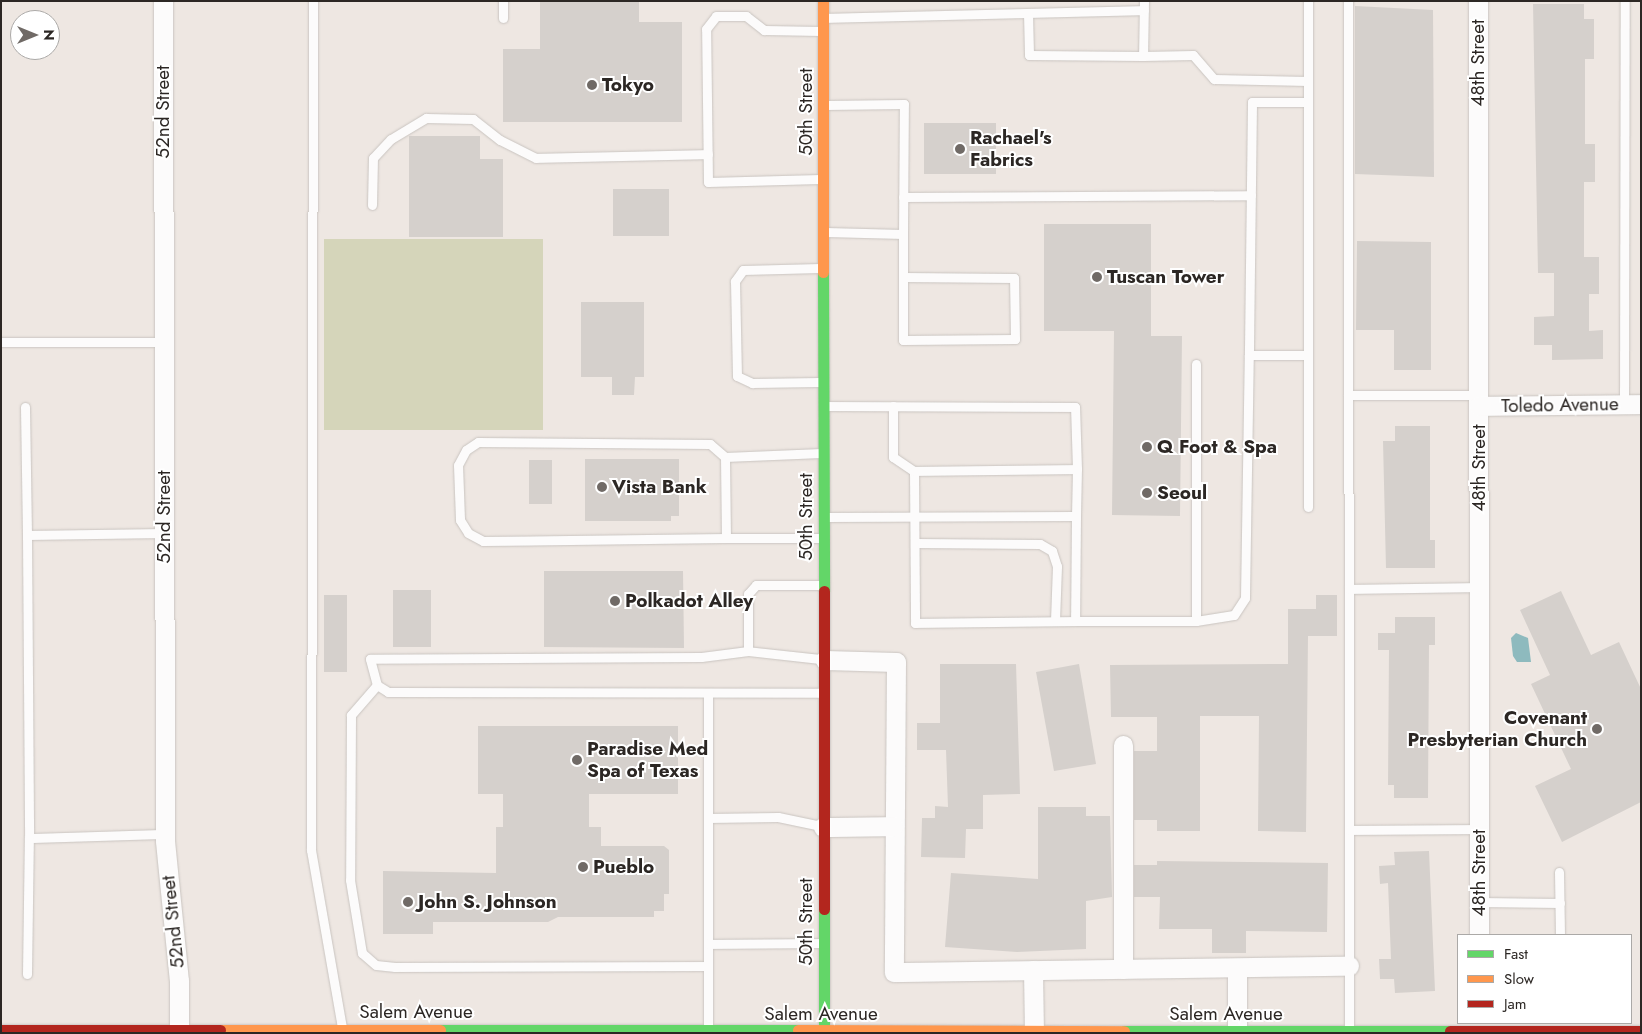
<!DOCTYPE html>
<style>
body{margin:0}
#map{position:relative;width:1642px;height:1034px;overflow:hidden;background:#eee7e2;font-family:Jost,sans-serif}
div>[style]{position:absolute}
.green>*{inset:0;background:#d5d5ba}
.water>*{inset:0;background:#8ebabe}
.building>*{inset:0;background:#d5d0cc}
.roads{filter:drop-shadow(0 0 1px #c9c4c0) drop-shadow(0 0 1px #c9c4c0)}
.lane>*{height:9px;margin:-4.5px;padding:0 4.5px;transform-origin:4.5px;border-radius:4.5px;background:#fcfbfb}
.street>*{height:19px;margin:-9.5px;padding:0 9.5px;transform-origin:9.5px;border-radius:9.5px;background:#fcfbfb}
.fast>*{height:11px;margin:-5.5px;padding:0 5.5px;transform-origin:5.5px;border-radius:5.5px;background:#63d668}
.slow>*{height:11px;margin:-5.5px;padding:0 5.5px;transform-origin:5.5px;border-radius:5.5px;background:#ff974d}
.jam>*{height:11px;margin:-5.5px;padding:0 5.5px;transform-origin:5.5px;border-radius:5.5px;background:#b3261e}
.dots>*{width:14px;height:14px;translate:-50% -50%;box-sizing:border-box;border:2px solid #fff;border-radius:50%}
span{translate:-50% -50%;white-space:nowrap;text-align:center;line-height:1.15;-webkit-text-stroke:4px #fff;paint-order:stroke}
.street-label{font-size:19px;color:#2c2724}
.poi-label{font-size:19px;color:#2c2724;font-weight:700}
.left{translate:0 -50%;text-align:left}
.right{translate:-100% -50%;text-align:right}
.frame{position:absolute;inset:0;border:2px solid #2c2724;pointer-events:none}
.legend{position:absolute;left:1457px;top:934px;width:175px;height:90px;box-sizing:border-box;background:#fff;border:1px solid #aba9a7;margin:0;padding:6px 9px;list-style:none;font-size:15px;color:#2c2724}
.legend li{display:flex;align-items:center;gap:10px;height:25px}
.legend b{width:25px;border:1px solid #aba9a7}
.north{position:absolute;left:10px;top:10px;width:50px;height:50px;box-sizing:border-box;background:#fff;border:1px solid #aba9a7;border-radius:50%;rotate:90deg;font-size:14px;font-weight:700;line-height:20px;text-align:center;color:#2c2724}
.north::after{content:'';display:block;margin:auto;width:18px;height:22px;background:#706a66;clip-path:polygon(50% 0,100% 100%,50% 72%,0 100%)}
</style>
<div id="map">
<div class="green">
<div style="clip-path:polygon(324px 239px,543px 239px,543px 430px,324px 430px)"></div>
</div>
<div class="water">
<div style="clip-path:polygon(1516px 633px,1528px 638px,1531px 662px,1517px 662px,1513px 656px,1511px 638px)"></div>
</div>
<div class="building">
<div style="clip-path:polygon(540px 1px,639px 1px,639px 22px,682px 22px,682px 122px,503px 122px,503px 49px,540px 49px)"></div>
<div style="clip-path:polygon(1533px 4px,1584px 4px,1584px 19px,1594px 19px,1594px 59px,1585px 59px,1585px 144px,1595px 144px,1595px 182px,1584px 182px,1584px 257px,1599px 257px,1599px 294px,1589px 294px,1589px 331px,1603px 330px,1603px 359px,1552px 360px,1552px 345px,1534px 345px,1534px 317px,1554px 316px,1554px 273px,1538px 273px)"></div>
<div style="clip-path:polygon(1355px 6px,1433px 10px,1434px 177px,1355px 174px)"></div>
<div style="clip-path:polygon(924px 123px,996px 123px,996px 174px,924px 174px)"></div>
<div style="clip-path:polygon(409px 136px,480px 136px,480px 159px,503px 159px,503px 237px,409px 237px)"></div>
<div style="clip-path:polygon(613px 189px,669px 189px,669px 236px,613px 236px)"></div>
<div style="clip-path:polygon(1044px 224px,1151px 224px,1151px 336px,1182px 336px,1180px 516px,1112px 515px,1114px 331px,1044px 331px)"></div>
<div style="clip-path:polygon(1357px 241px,1431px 242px,1431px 370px,1394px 370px,1394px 330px,1356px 330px)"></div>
<div style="clip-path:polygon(581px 302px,644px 302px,644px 377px,635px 377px,634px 395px,612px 395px,612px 377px,581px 377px)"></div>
<div style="clip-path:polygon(1395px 426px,1430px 426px,1430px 540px,1435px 540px,1435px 568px,1386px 568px,1383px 441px,1395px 441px)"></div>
<div style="clip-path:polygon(585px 459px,679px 459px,679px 516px,671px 516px,671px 521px,585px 521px)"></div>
<div style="clip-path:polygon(529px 460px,552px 460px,552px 504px,529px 504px)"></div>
<div style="clip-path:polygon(544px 571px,683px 571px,684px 648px,544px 647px)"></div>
<div style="clip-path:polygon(393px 590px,431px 590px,431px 647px,393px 647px)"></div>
<div style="clip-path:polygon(1561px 591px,1591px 655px,1619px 642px,1641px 689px,1641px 802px,1562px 842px,1535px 786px,1571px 769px,1531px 684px,1550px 675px,1520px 610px)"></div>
<div style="clip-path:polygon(324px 595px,347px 595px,347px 672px,324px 672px)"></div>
<div style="clip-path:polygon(1316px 595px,1337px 595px,1337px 636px,1308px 636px,1306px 832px,1258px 831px,1259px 716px,1200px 716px,1200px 831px,1157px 831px,1157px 820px,1134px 820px,1134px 751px,1157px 751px,1157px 717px,1111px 717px,1110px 665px,1288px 664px,1288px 609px,1316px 609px)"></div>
<div style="clip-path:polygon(1395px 617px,1435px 617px,1435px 645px,1429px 645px,1428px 798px,1394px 798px,1394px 785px,1388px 785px,1389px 650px,1378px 650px,1378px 633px,1395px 633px)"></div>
<div style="clip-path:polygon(940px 664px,1016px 664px,1020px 794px,983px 795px,983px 829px,966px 829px,965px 858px,921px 857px,922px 818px,935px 818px,935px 806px,948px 807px,946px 750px,917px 750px,917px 723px,940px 723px)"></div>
<div style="clip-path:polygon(1079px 664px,1096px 764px,1054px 771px,1036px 672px)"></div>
<div style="clip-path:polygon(478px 726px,678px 726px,678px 794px,589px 794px,589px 827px,601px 827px,601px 846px,664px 846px,669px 850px,669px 894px,664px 894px,664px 911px,654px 911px,654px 917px,558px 917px,548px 922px,433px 922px,433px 934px,383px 934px,383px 871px,496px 873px,496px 827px,503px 827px,503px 794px,478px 794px)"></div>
<div style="clip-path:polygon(1038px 807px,1086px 807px,1086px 816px,1110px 816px,1112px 897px,1086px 901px,1086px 949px,1017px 952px,945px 947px,951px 873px,1038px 879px)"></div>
<div style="clip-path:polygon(1429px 851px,1435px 991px,1395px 993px,1394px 979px,1380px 979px,1379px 959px,1391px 959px,1388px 883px,1380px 884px,1379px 866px,1395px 865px,1394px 852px)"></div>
<div style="clip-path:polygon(1157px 861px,1328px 863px,1327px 932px,1246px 931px,1246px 953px,1212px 953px,1212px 929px,1159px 929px,1160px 897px,1134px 897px,1134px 865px,1157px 865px)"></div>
</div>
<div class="roads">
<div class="lane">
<div style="left:313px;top:1px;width:849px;rotate:90.13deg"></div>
<div style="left:311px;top:850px;width:181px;rotate:80.1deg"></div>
<div style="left:503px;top:1px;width:17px;rotate:90deg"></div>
<div style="left:1144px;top:1px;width:55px;rotate:91deg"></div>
<div style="left:1143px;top:56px;width:50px;rotate:-1.1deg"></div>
<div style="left:1193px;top:55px;width:32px;rotate:49deg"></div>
<div style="left:1214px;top:79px;width:94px;rotate:1.2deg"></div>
<div style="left:1308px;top:1px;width:506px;rotate:90deg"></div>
<div style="left:1348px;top:1px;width:1027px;rotate:89.94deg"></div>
<div style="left:1028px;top:13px;width:42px;rotate:88.6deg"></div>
<div style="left:1029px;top:55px;width:114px;rotate:0.5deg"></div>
<div style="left:826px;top:18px;width:318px;rotate:-1.4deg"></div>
<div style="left:1308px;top:102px;width:56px;rotate:180deg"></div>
<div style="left:1252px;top:102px;width:253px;rotate:90.7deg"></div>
<div style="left:1249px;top:355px;width:59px"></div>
<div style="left:820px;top:179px;width:112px;rotate:178.5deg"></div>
<div style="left:708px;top:182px;width:153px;rotate:-90.7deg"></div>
<div style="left:706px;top:29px;width:16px;rotate:-52deg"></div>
<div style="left:716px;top:16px;width:30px"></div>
<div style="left:746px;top:16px;width:23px;rotate:38deg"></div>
<div style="left:764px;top:30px;width:57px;rotate:1deg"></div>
<div style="left:903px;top:197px;width:348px;rotate:-0.3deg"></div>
<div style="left:372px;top:205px;width:47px;rotate:-88.8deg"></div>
<div style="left:373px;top:158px;width:26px;rotate:-47deg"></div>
<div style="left:391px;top:139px;width:41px;rotate:-31deg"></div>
<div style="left:426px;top:118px;width:47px;rotate:1.2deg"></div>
<div style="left:473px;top:119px;width:34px;rotate:38deg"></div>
<div style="left:500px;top:140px;width:40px;rotate:26.6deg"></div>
<div style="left:536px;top:158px;width:172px;rotate:-1.3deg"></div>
<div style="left:826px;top:232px;width:77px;rotate:1.5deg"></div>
<div style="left:903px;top:234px;width:130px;rotate:-89.6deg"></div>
<div style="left:904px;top:104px;width:78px;rotate:179.3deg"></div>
<div style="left:903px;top:234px;width:106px;rotate:90deg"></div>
<div style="left:903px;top:340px;width:112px;rotate:-0.5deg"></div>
<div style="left:1015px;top:339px;width:61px;rotate:-90.9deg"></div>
<div style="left:1014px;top:278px;width:111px;rotate:-179.5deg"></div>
<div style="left:820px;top:268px;width:77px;rotate:178.5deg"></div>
<div style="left:743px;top:270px;width:14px;rotate:126deg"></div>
<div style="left:735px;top:281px;width:95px;rotate:88.8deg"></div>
<div style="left:737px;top:376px;width:17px;rotate:25deg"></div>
<div style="left:752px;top:383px;width:68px;rotate:-0.8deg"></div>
<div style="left:1px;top:342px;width:162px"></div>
<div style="left:1196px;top:364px;width:257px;rotate:90deg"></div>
<div style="left:1196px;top:621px;width:38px;rotate:-9deg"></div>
<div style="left:1234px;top:615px;width:20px;rotate:-57deg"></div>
<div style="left:1245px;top:598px;width:243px;rotate:-89.1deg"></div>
<div style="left:1348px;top:395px;width:131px"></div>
<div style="left:1624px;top:405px;width:404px;rotate:-89.9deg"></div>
<div style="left:893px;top:406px;width:51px;rotate:90deg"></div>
<div style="left:893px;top:457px;width:25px;rotate:34deg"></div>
<div style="left:914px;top:471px;width:152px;rotate:89.6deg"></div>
<div style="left:915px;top:623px;width:160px;rotate:-0.7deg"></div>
<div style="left:25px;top:407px;width:128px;rotate:89.1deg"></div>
<div style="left:821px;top:453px;width:96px;rotate:177.6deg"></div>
<div style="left:725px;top:457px;width:81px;rotate:89.3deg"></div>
<div style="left:726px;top:538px;width:96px"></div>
<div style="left:725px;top:457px;width:20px;rotate:-139deg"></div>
<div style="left:710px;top:444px;width:232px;rotate:-179.5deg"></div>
<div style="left:478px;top:442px;width:14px;rotate:146deg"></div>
<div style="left:466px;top:450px;width:17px;rotate:118deg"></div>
<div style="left:458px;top:465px;width:55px;rotate:87.9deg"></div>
<div style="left:460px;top:520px;width:15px;rotate:58deg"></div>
<div style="left:468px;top:533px;width:17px;rotate:28deg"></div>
<div style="left:483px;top:541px;width:243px;rotate:-0.7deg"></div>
<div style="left:914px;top:471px;width:163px;rotate:-0.7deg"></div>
<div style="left:1076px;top:516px;width:105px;rotate:90.5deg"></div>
<div style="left:1075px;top:621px;width:121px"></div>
<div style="left:825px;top:517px;width:251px;rotate:-0.2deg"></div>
<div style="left:1076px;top:516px;width:47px;rotate:-88.8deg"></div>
<div style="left:1077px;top:469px;width:62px;rotate:-91.8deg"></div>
<div style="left:1075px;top:407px;width:249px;rotate:-179.8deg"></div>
<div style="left:164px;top:533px;width:137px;rotate:179.2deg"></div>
<div style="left:27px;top:535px;width:303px;rotate:89.6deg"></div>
<div style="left:29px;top:838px;width:136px;rotate:-1.7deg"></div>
<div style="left:915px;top:543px;width:125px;rotate:0.5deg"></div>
<div style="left:1040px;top:544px;width:14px;rotate:30deg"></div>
<div style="left:1052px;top:551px;width:16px;rotate:72deg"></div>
<div style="left:1057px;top:566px;width:55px;rotate:92.1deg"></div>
<div style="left:1349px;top:589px;width:130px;rotate:-0.9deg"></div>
<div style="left:748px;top:651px;width:47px;rotate:172.7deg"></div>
<div style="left:701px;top:657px;width:331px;rotate:179.7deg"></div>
<div style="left:370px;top:659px;width:27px;rotate:75deg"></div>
<div style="left:377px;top:685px;width:13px;rotate:32deg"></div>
<div style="left:388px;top:692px;width:435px;rotate:0.1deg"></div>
<div style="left:820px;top:659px;width:72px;rotate:-173.7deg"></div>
<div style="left:748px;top:651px;width:57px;rotate:-90deg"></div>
<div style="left:748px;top:594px;width:12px;rotate:-48deg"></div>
<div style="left:756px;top:585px;width:65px"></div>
<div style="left:377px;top:685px;width:40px;rotate:131deg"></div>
<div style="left:351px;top:715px;width:165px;rotate:90.3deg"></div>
<div style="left:350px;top:880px;width:74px;rotate:80.7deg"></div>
<div style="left:362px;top:953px;width:18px;rotate:41deg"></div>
<div style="left:376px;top:965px;width:19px;rotate:6deg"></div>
<div style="left:395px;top:967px;width:313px;rotate:-0.2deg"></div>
<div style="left:708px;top:966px;width:63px;rotate:90deg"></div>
<div style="left:708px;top:693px;width:273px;rotate:90deg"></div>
<div style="left:708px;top:818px;width:70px;rotate:-0.8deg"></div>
<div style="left:778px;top:817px;width:44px;rotate:11.8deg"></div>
<div style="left:1349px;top:830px;width:130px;rotate:-0.4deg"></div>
<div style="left:1559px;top:872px;width:63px;rotate:89.1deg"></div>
<div style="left:1479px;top:902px;width:81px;rotate:0.7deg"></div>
<div style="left:708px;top:944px;width:113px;rotate:-0.5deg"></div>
<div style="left:27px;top:974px;width:136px;rotate:-89.2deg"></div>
</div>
<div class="street">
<div style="left:163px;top:1px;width:840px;rotate:89.86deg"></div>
<div style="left:165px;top:841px;width:141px;rotate:84.3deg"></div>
<div style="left:179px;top:981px;width:52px;rotate:90deg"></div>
<div style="left:1478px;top:1px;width:934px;rotate:89.94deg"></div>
<div style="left:1479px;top:406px;width:162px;rotate:-0.7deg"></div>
<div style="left:825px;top:660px;width:71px;rotate:1.6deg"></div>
<div style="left:896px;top:662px;width:310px;rotate:90.4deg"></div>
<div style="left:894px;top:972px;width:455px;rotate:-0.8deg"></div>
<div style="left:823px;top:827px;width:70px;rotate:-0.8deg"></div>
<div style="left:1237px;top:968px;width:64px;rotate:90deg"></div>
<div style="left:1123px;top:969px;width:224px;rotate:-90deg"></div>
<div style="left:1033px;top:970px;width:62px;rotate:89.1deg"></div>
</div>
<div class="fast">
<div style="left:823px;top:272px;width:319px;rotate:89.8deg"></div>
<div style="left:824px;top:909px;width:124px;rotate:90deg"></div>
<div style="left:440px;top:1030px;width:358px"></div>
<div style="left:1124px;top:1031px;width:326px"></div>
</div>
<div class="slow">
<div style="left:823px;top:1px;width:271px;rotate:90deg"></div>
<div style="left:220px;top:1030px;width:220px"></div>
<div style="left:798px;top:1030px;width:326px;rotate:0.2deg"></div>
</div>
<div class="jam">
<div style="left:824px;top:591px;width:318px;rotate:90deg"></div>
<div style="left:1px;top:1030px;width:219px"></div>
<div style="left:1450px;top:1031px;width:191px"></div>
</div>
</div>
<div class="dots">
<div style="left:592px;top:85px;background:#706a66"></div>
<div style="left:960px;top:149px;background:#706a66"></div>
<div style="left:1097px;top:277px;background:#706a66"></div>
<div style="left:1147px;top:447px;background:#706a66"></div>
<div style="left:602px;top:487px;background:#706a66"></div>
<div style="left:1147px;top:493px;background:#706a66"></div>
<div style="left:615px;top:601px;background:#706a66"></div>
<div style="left:1597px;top:729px;background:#706a66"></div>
<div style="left:577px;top:760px;background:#706a66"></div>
<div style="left:583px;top:867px;background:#706a66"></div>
<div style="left:408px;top:902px;background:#706a66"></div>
</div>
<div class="street-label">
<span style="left:1478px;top:63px;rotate:-90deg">48th Street</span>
<span style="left:163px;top:112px;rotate:-90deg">52nd Street</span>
<span style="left:806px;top:112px;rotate:-90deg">50th Street</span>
<span style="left:1560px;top:405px;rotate:-1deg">Toledo Avenue</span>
<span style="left:1479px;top:468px;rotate:-90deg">48th Street</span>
<span style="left:164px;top:517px;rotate:-90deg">52nd Street</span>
<span style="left:806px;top:517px;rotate:-90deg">50th Street</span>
<span style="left:1479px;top:873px;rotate:-90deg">48th Street</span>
<span style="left:173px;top:922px;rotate:-96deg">52nd Street</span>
<span style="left:806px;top:922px;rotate:-90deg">50th Street</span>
<span style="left:416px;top:1012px">Salem Avenue</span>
<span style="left:821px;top:1014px">Salem Avenue</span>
<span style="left:1226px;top:1014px">Salem Avenue</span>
</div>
<div class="poi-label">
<span class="left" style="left:602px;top:85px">Tokyo</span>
<span class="left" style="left:970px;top:149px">Rachael's<br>Fabrics</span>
<span class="left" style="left:1107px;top:277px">Tuscan Tower</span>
<span class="left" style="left:1157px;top:447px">Q Foot &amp; Spa</span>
<span class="left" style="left:612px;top:487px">Vista Bank</span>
<span class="left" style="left:1157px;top:493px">Seoul</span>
<span class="left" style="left:625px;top:601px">Polkadot Alley</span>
<span class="right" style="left:1587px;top:729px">Covenant<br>Presbyterian Church</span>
<span class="left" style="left:587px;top:760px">Paradise Med<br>Spa of Texas</span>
<span class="left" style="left:593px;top:867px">Pueblo</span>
<span class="left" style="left:418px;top:902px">John S. Johnson</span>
</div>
<div class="frame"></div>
<ul class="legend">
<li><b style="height:6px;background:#63d668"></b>Fast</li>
<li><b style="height:6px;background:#ff974d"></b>Slow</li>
<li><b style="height:6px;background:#b3261e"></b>Jam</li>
</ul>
<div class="north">N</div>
</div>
